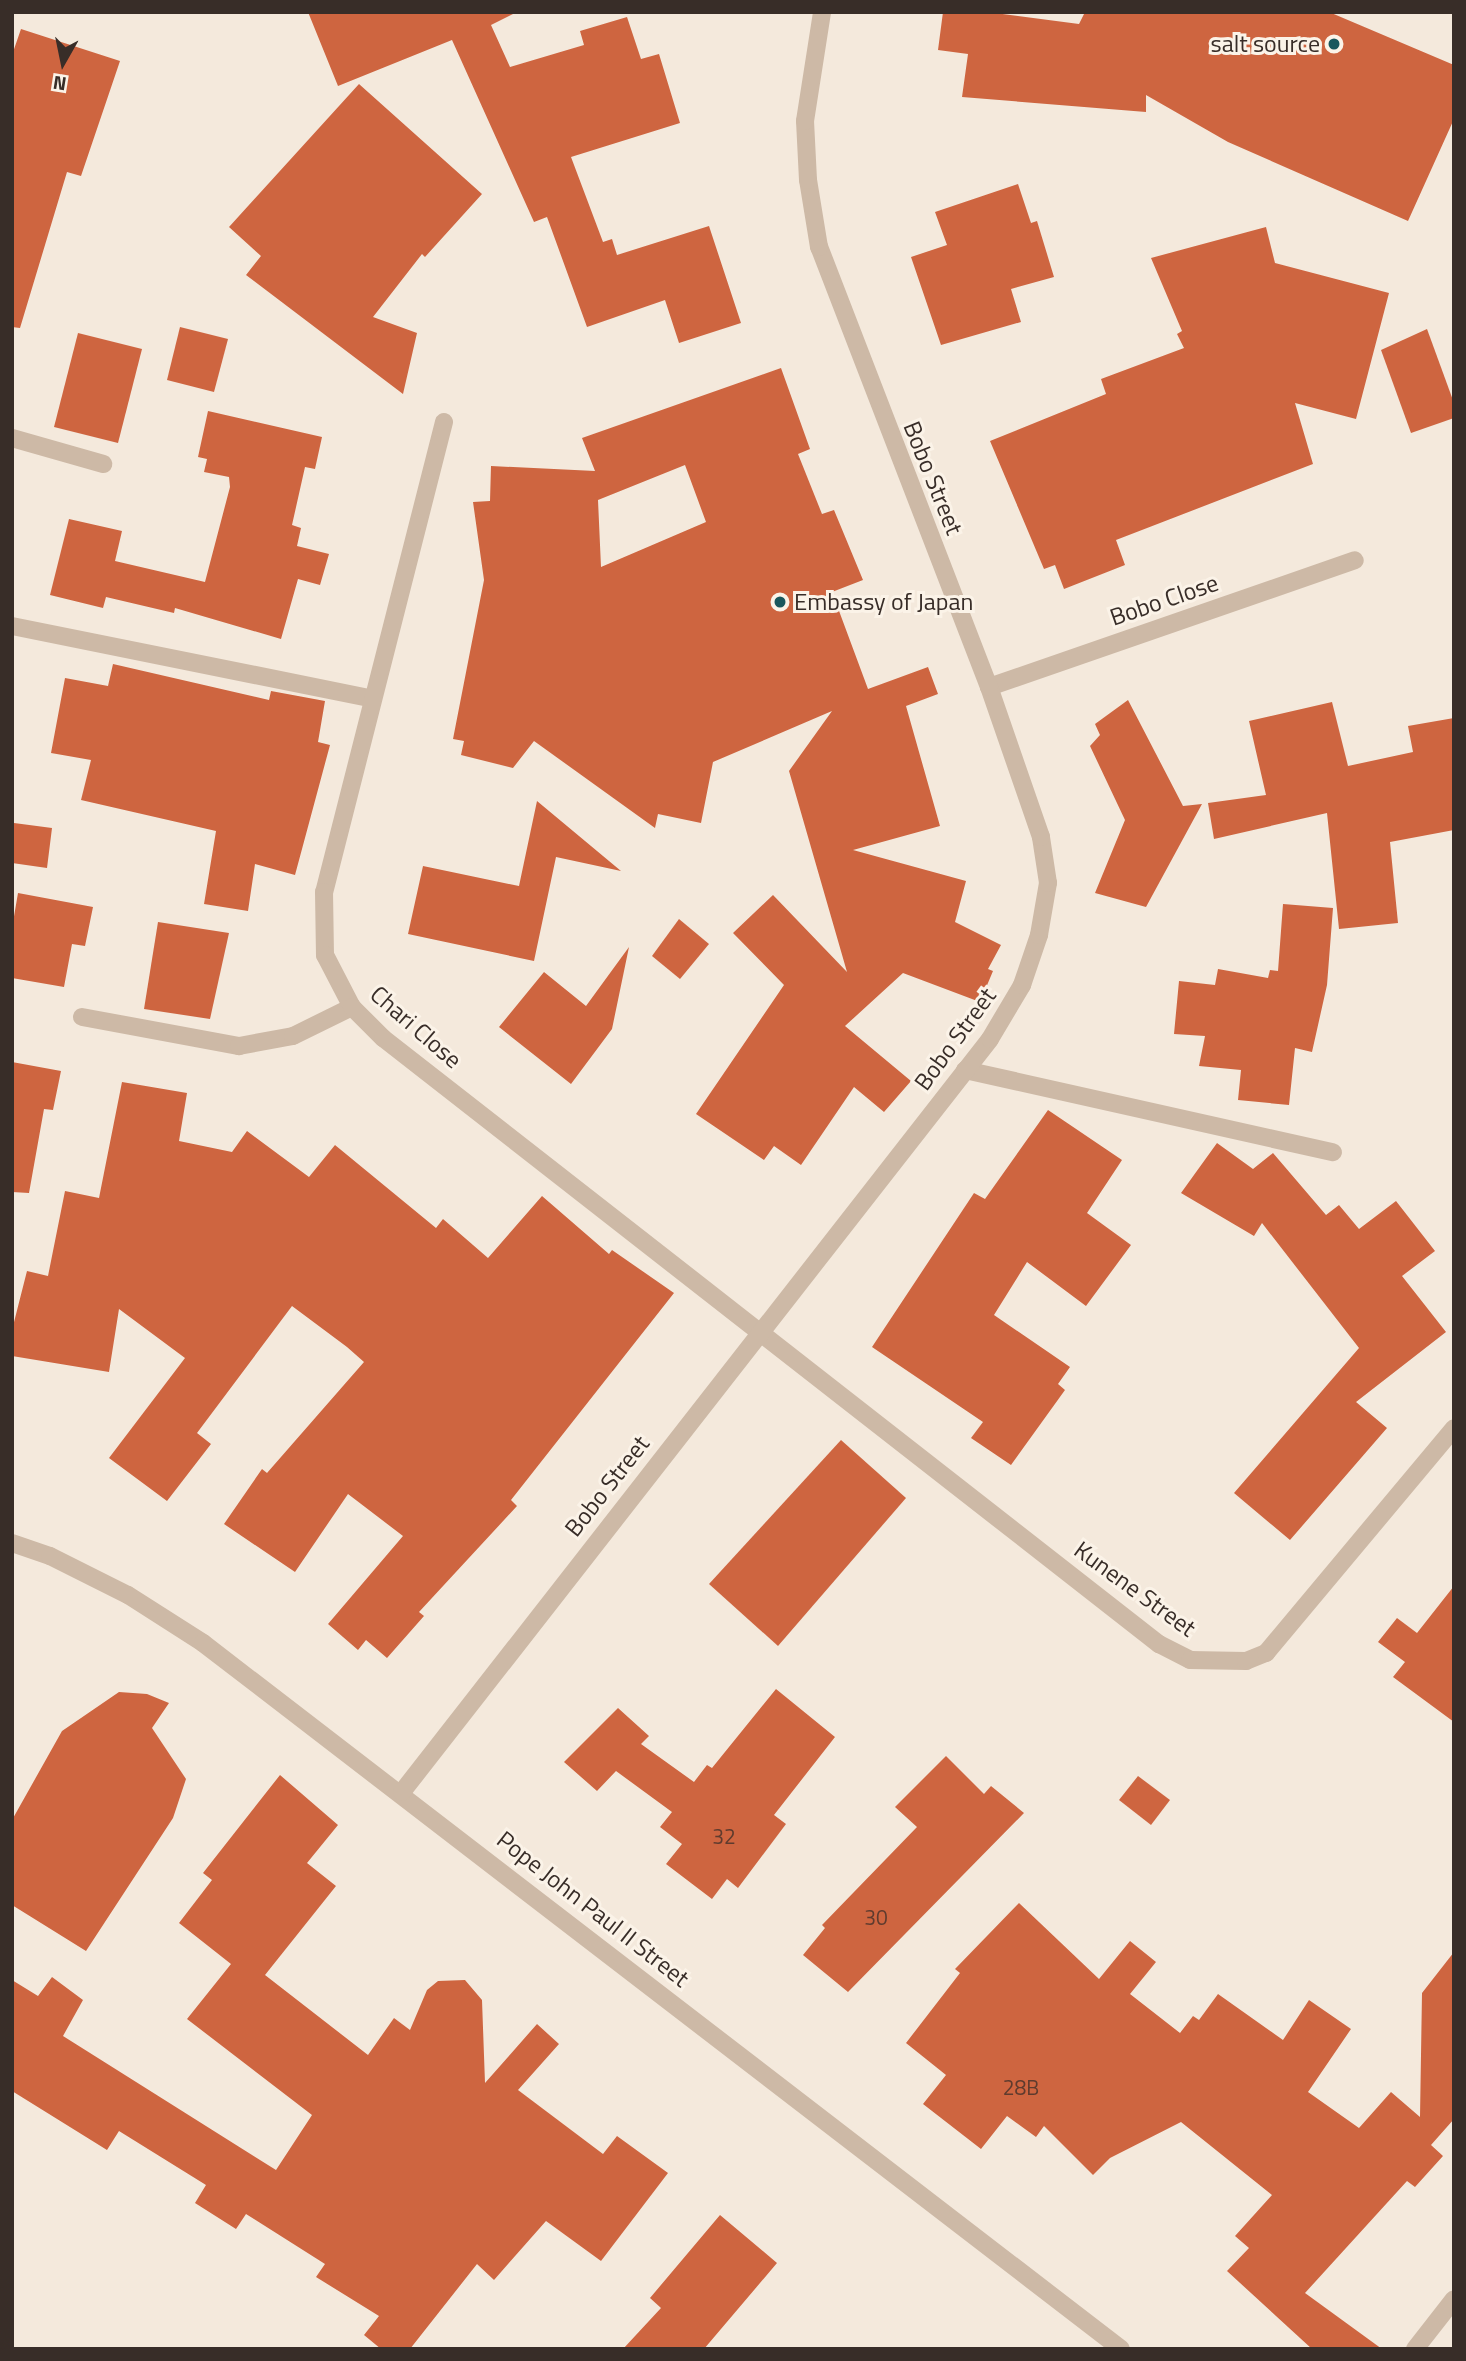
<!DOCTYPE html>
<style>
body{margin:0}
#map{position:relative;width:1466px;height:2361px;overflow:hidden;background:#f4e9dc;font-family:"Titillium Web",sans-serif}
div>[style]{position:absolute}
.building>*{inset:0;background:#ce6540}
.service>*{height:18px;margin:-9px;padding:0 9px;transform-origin:9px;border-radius:9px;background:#cdb9a6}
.minor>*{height:18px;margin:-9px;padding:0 9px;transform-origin:9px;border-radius:9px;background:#cdb9a6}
.dots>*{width:19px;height:19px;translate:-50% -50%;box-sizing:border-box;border:4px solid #fbf3e8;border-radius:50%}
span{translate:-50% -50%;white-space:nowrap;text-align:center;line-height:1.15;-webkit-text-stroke:6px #fbf3e8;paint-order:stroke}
.number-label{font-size:21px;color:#5e3b2e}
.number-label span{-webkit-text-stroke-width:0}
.poi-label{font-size:24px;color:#382d28}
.right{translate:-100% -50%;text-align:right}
.left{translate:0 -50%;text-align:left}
.street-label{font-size:24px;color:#382d28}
.frame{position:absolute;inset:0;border:14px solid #382d28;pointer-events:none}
.north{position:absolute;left:28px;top:28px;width:70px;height:70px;-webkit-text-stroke:5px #fbf3e8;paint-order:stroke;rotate:189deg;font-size:19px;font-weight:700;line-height:28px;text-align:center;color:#382d28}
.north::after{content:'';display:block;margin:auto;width:24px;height:32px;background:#382d28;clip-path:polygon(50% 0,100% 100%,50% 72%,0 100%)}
</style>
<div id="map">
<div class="building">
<div style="clip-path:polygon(308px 12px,517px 12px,491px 25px,510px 67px,584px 45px,580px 31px,627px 17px,641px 59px,659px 54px,680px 123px,571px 157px,603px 242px,612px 239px,617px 255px,709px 226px,741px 323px,679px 343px,665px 300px,587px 327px,547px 217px,534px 222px,452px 40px,338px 86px)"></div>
<div style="clip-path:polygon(943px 12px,987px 12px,1079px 24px,1085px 12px,1329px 12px,1454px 65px,1454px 119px,1408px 221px,1228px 142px,1146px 95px,1146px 112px,962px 97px,968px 54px,938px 50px)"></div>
<div style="clip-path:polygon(21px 29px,120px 61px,81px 176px,67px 172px,20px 328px,12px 327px,12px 55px)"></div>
<div style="clip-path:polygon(359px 84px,482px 194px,425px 257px,422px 254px,373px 317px,417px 333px,403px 394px,246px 275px,261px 256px,229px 227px)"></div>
<div style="clip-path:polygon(1018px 184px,1031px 223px,1037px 221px,1054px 277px,1011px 289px,1021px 322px,941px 345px,911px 257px,947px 245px,935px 212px)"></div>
<div style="clip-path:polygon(1266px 227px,1275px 263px,1389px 293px,1356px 419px,1295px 403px,1313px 464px,1116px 540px,1125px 565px,1064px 589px,1055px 565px,1044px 569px,990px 441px,1106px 394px,1101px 379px,1184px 348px,1177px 334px,1182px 331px,1151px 258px)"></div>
<div style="clip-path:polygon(180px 327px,228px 339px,214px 392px,167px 380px)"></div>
<div style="clip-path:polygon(1427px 329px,1454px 403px,1454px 418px,1411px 433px,1381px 350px)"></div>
<div style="clip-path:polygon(78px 333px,142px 349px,118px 443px,54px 427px)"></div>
<div style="clip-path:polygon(evenodd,781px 368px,810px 449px,798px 454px,822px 514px,834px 510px,863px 580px,832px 592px,868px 689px,928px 667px,938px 694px,906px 706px,940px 826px,853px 850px,966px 881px,955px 922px,1001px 945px,988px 969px,993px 971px,980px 1002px,903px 973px,845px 1026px,911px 1081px,884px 1112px,854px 1087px,801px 1165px,774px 1146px,764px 1160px,696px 1114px,784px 985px,733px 933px,773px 895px,847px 972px,789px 771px,832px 711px,713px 762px,701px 823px,658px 814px,655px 828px,534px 741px,513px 768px,461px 755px,464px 741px,453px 739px,484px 580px,473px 502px,490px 501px,491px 466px,595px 471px,582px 438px,781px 368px,685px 465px,706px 522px,601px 567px,598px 500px,685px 465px)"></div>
<div style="clip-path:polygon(208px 411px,322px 437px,315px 469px,305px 467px,292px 525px,301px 528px,297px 546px,329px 554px,320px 585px,298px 579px,281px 639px,175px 608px,174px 613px,106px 597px,103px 608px,50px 595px,69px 519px,122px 531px,115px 561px,205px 582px,230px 487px,229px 477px,204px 472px,207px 459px,198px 457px)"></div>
<div style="clip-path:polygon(113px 664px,269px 700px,271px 691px,325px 701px,318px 742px,330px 745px,295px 875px,255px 864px,248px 911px,204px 904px,216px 831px,81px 800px,91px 760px,51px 753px,65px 678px,108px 686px)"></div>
<div style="clip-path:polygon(1128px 700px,1183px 806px,1202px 804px,1146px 907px,1095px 893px,1125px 820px,1090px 746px,1100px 735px,1095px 724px)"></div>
<div style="clip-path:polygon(1332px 702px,1348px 766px,1413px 752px,1408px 726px,1454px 718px,1454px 830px,1390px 842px,1398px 923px,1339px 929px,1327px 813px,1214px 839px,1208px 803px,1266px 795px,1249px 721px)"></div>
<div style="clip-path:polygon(537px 801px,621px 871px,556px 857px,534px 961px,408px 934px,423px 866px,519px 886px)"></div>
<div style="clip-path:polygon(14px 823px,52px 828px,47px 868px,12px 863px)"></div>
<div style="clip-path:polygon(18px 893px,93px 907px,85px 946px,72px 944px,64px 987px,12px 978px,12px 928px)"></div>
<div style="clip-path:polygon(1283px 904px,1333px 908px,1327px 985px,1312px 1052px,1295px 1048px,1289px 1105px,1238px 1100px,1241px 1070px,1199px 1066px,1205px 1036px,1174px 1034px,1179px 981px,1215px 985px,1218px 969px,1268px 978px,1270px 970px,1278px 971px)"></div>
<div style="clip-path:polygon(679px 919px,709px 944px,680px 979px,652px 956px)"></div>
<div style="clip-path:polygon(158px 922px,229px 933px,210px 1019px,144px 1009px)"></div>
<div style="clip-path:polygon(629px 947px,612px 1029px,571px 1084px,499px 1027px,544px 972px,586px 1006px)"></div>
<div style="clip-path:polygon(12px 1062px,61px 1071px,53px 1110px,44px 1109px,29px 1193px,12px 1192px)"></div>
<div style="clip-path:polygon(122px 1082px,187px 1093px,179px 1141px,232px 1152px,247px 1131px,309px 1177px,335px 1145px,436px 1228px,443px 1219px,488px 1258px,542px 1196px,609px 1254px,612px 1250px,674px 1293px,511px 1500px,517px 1506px,419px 1612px,424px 1616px,387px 1658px,366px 1640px,358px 1650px,328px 1624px,403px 1536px,348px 1494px,295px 1572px,224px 1524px,262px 1469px,267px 1473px,364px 1362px,347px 1347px,292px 1306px,197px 1433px,211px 1444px,167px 1501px,109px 1458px,185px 1358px,119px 1309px,109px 1372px,12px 1356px,12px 1330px,27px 1271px,48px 1276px,65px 1191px,99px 1198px)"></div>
<div style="clip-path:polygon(1048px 1110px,1122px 1160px,1087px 1213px,1131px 1245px,1086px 1306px,1027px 1262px,994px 1315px,1070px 1367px,1058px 1384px,1065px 1390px,1011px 1465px,971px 1438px,983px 1422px,872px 1347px,974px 1193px,985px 1199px)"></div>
<div style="clip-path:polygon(1217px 1143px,1253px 1169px,1273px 1153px,1326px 1215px,1339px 1205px,1359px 1229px,1396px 1201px,1435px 1251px,1402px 1276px,1446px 1332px,1356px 1402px,1387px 1428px,1290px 1540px,1234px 1493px,1359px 1348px,1262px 1223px,1254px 1236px,1181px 1193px)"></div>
<div style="clip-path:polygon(841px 1440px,906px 1498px,778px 1646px,709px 1584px)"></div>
<div style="clip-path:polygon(1454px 1586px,1454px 1722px,1393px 1677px,1405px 1662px,1378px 1642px,1397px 1618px,1417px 1633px)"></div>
<div style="clip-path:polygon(776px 1689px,835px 1737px,774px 1815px,786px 1824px,738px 1888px,727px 1879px,712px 1899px,666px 1864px,682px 1844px,660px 1827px,672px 1812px,616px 1771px,597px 1791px,564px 1762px,618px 1708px,649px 1736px,641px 1744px,694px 1782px,707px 1765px,712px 1768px)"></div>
<div style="clip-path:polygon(119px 1692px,147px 1694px,169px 1703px,152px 1728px,186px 1779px,173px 1818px,86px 1951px,12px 1905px,12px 1820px,62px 1731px)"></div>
<div style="clip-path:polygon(946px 1756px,984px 1794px,991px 1786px,1024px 1813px,848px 1992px,803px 1955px,825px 1928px,822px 1925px,917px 1827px,895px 1807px)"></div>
<div style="clip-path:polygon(280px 1775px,338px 1825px,307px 1863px,336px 1886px,265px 1975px,368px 2055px,394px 2018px,410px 2030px,427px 1990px,438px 1981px,465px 1980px,482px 2000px,485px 2083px,537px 2024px,559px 2044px,518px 2090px,603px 2154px,617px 2136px,668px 2173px,601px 2261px,546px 2221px,494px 2280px,477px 2264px,410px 2349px,381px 2349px,364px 2335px,379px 2316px,316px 2277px,325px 2264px,246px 2214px,236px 2229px,195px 2203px,206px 2185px,119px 2131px,107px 2150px,12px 2091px,12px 1980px,38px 1996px,52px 1977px,83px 2000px,63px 2036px,276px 2170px,312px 2115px,187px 2019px,231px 1964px,179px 1923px,212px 1880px,203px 1873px)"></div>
<div style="clip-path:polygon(1138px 1776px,1170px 1800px,1151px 1825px,1119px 1800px)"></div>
<div style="clip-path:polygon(1019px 1903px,1099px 1979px,1130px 1941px,1156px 1962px,1130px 1994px,1180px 2033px,1193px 2016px,1199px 2020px,1218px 1994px,1283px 2040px,1309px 2000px,1351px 2029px,1308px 2092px,1359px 2128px,1391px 2092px,1420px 2117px,1422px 1993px,1454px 1952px,1454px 2119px,1431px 2145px,1443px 2156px,1415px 2187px,1407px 2181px,1305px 2293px,1382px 2349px,1312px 2349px,1227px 2271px,1249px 2248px,1235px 2236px,1272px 2195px,1181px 2122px,1110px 2158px,1093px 2175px,1044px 2126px,1036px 2137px,1007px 2116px,981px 2149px,923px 2104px,946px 2075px,906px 2043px,960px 1973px,955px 1969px)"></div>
<div style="clip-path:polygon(720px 2215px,777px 2263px,704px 2349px,623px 2349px,661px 2308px,650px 2298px)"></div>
</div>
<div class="service">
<div style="left:12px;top:438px;width:95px;rotate:15.9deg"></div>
<div style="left:12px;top:626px;width:368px;rotate:11.4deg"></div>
<div style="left:82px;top:1017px;width:160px;rotate:10.5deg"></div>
<div style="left:239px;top:1046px;width:55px;rotate:-10.5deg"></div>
<div style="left:293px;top:1036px;width:66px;rotate:-26.2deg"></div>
<div style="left:965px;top:1070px;width:377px;rotate:12.6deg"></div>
</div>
<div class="minor">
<div style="left:444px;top:422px;width:485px;rotate:104.3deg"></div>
<div style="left:324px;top:892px;width:63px;rotate:89.1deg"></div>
<div style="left:325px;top:955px;width:59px;rotate:62.6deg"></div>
<div style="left:352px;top:1007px;width:44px;rotate:45deg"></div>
<div style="left:383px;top:1038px;width:985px;rotate:37.99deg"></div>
<div style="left:1159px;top:1644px;width:35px;rotate:27deg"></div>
<div style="left:1190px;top:1660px;width:56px;rotate:1deg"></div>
<div style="left:1246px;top:1661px;width:22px;rotate:-22deg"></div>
<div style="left:1266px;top:1653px;width:293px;rotate:-50.1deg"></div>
<div style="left:989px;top:687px;width:387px;rotate:-19.1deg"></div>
<div style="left:12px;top:1543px;width:40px;rotate:18.9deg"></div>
<div style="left:50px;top:1556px;width:87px;rotate:26.6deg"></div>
<div style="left:128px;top:1595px;width:89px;rotate:32.6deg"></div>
<div style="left:203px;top:1643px;width:1158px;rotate:37.56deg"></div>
<div style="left:402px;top:1792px;width:955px;rotate:-52.01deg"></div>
<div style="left:990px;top:1039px;width:63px;rotate:-59.3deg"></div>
<div style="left:1022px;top:985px;width:53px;rotate:-71.2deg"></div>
<div style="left:1039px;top:935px;width:53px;rotate:-80.2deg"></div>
<div style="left:1048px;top:883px;width:47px;rotate:-98.7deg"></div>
<div style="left:1041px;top:837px;width:159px;rotate:-109.1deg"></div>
<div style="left:989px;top:687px;width:472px;rotate:-111.1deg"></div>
<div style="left:819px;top:247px;width:68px;rotate:-99.3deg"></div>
<div style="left:808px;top:180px;width:59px;rotate:-92.9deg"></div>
<div style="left:805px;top:121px;width:110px;rotate:-81.1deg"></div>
<div style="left:1415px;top:2349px;width:63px;rotate:-52deg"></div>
</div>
<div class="dots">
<div style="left:1334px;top:44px;background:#1a575d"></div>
<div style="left:780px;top:602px;background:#1a575d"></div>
</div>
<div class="number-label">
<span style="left:724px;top:1836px">32</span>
<span style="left:876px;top:1917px">30</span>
<span style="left:1021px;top:2087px">28B</span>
</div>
<div class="poi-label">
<span class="right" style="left:1320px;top:44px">salt source</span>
<span class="left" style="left:794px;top:602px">Embassy of Japan</span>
</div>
<div class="street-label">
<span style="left:933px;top:478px;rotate:68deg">Bobo Street</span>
<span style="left:1164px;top:600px;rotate:-19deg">Bobo Close</span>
<span style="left:416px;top:1027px;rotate:41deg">Chari Close</span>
<span style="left:955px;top:1039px;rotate:-54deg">Bobo Street</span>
<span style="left:607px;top:1486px;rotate:-52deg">Bobo Street</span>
<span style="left:1135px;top:1589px;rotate:36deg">Kunene Street</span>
<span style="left:593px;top:1909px;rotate:38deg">Pope John Paul II Street</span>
</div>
<div class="frame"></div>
<div class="north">N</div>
</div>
